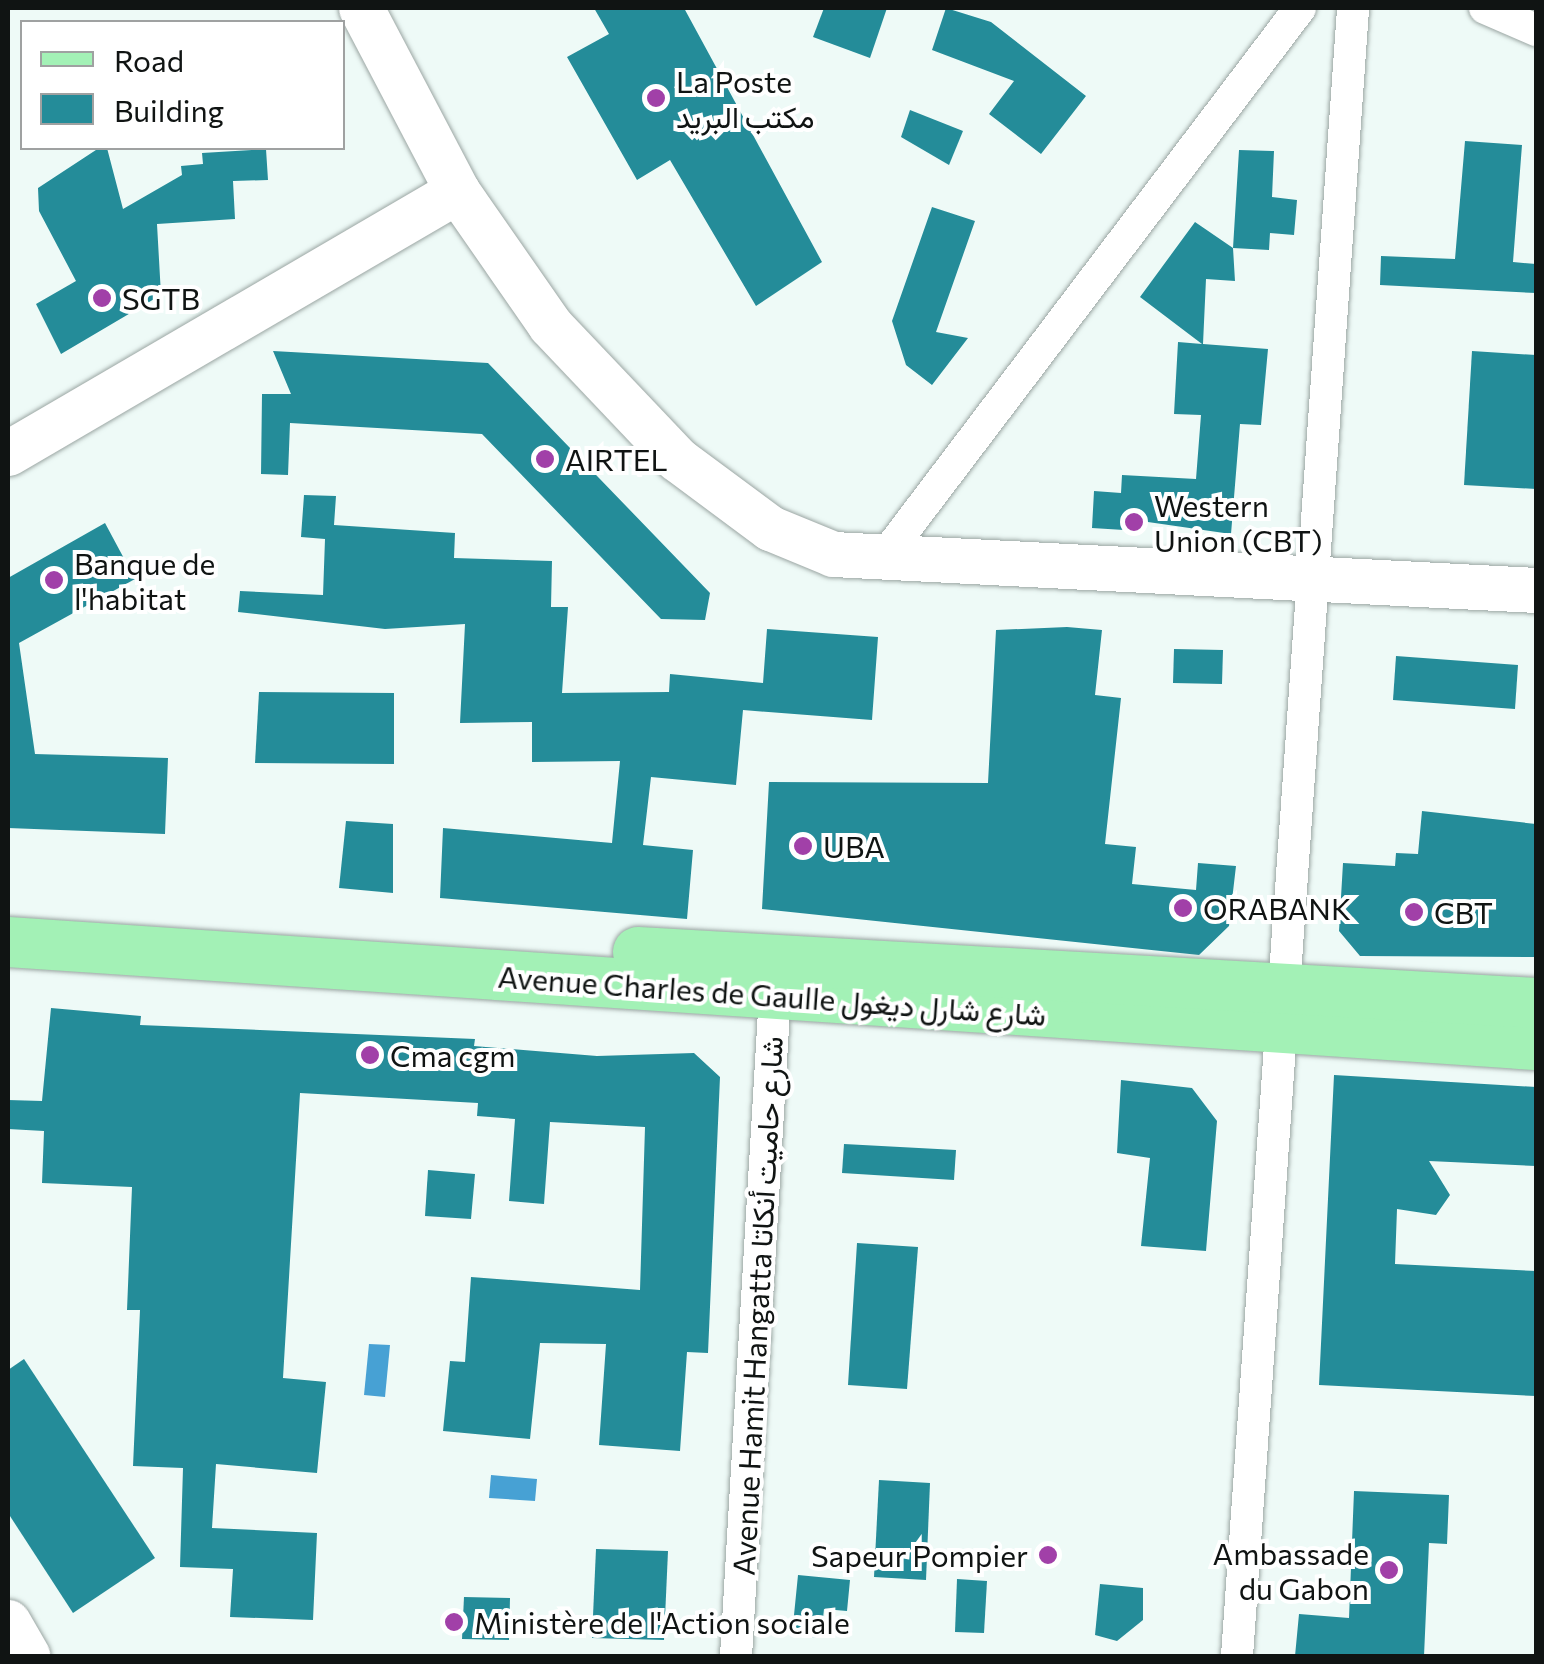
<!DOCTYPE html>
<meta charset="utf-8">
<style>
body{margin:0}
#map{position:relative;width:1544px;height:1664px;overflow:hidden;background:#eefaf7;font-family:Commissioner,Vazirmatn,sans-serif}
div>[style]{position:absolute}
.water>*{inset:0;background:#47a1d4}
.building>*{inset:0;background:#248c99}
.roads{filter:drop-shadow(0 0 2px #9ba6a3) drop-shadow(0 0 2px #9ba6a3)}
.street>*{height:32px;margin:-16px;padding:0 16px;transform-origin:16px;border-radius:16px;background:#fff}
.secondary>*{height:45px;margin:-22.5px;padding:0 22.5px;transform-origin:22.5px;border-radius:22.5px;background:#fff}
.primary>*{height:50px;margin:-25px;padding:0 25px;transform-origin:25px;border-radius:25px;background:#a3f1b6}
.dots>*{width:28px;height:28px;translate:-50% -50%;box-sizing:border-box;border:5px solid #fff;border-radius:50%}
span{translate:-50% -50%;white-space:nowrap;text-align:center;line-height:1.15;-webkit-text-stroke:8px #fff;paint-order:stroke}
.poi-label{font-size:30px;color:#101413}
.left{translate:0 -50%;text-align:left}
.right{translate:-100% -50%;text-align:right}
.street-label{font-size:30px;color:#101413}
.frame{position:absolute;inset:0;border:10px solid #101413;pointer-events:none}
.legend{position:absolute;left:20px;top:20px;width:325px;height:130px;box-sizing:border-box;background:#fff;border:2px solid #9fa1a1;margin:0;padding:12px 18px;list-style:none;font-size:30px;color:#101413}
.legend li{display:flex;align-items:center;gap:20px;height:50px}
.legend b{width:50px;border:2px solid #9fa1a1}
</style>
<div id="map">
<div class="water">
<div style="clip-path:polygon(369px 1344px,390px 1345px,385px 1397px,364px 1395px)"></div>
<div style="clip-path:polygon(491px 1475px,537px 1479px,535px 1501px,489px 1498px)"></div>
</div>
<div class="building">
<div style="clip-path:polygon(594px 8px,684px 8px,822px 262px,756px 306px,670px 160px,637px 180px,567px 57px,609px 34px)"></div>
<div style="clip-path:polygon(824px 8px,887px 8px,870px 58px,813px 37px)"></div>
<div style="clip-path:polygon(946px 8px,991px 22px,1086px 96px,1041px 154px,989px 114px,1014px 81px,932px 50px)"></div>
<div style="clip-path:polygon(910px 110px,963px 131px,949px 165px,901px 137px)"></div>
<div style="clip-path:polygon(1465px 141px,1522px 145px,1513px 262px,1536px 264px,1536px 293px,1380px 285px,1381px 256px,1455px 259px)"></div>
<div style="clip-path:polygon(99px 148px,107px 148px,123px 209px,182px 175px,181px 166px,203px 164px,202px 153px,266px 149px,268px 180px,233px 181px,235px 219px,157px 224px,161px 295px,61px 354px,36px 304px,76px 281px,39px 211px,38px 188px)"></div>
<div style="clip-path:polygon(1239px 150px,1274px 151px,1272px 197px,1297px 200px,1294px 235px,1270px 233px,1269px 250px,1233px 248px,1235px 281px,1206px 279px,1203px 344px,1268px 349px,1261px 425px,1240px 424px,1231px 534px,1141px 521px,1140px 531px,1092px 528px,1094px 491px,1121px 493px,1122px 475px,1196px 479px,1201px 415px,1174px 414px,1178px 342px,1202px 344px,1140px 297px,1195px 222px,1233px 248px)"></div>
<div style="clip-path:polygon(932px 207px,975px 221px,936px 332px,968px 338px,932px 385px,906px 365px,892px 321px)"></div>
<div style="clip-path:polygon(273px 351px,488px 363px,710px 593px,705px 620px,661px 619px,482px 434px,290px 423px,288px 475px,261px 474px,262px 394px,291px 394px)"></div>
<div style="clip-path:polygon(1472px 351px,1536px 355px,1536px 489px,1464px 485px)"></div>
<div style="clip-path:polygon(304px 495px,336px 496px,334px 525px,455px 533px,454px 558px,552px 561px,551px 607px,568px 607px,562px 693px,669px 692px,670px 674px,763px 683px,767px 629px,878px 637px,872px 720px,743px 710px,736px 785px,651px 777px,643px 845px,693px 850px,687px 919px,440px 898px,443px 828px,612px 843px,620px 761px,532px 762px,532px 722px,460px 723px,465px 624px,385px 629px,238px 612px,240px 591px,323px 595px,325px 539px,301px 537px)"></div>
<div style="clip-path:polygon(105px 523px,135px 579px,19px 643px,35px 754px,168px 758px,165px 834px,8px 828px,8px 578px)"></div>
<div style="clip-path:polygon(1067px 627px,1102px 630px,1095px 695px,1121px 698px,1105px 844px,1136px 847px,1132px 884px,1196px 890px,1198px 863px,1236px 866px,1229px 926px,1199px 955px,762px 909px,769px 782px,988px 783px,996px 630px)"></div>
<div style="clip-path:polygon(1174px 649px,1223px 650px,1222px 684px,1173px 683px)"></div>
<div style="clip-path:polygon(1396px 656px,1518px 665px,1515px 709px,1393px 700px)"></div>
<div style="clip-path:polygon(259px 692px,394px 693px,394px 764px,255px 763px)"></div>
<div style="clip-path:polygon(1422px 811px,1536px 824px,1536px 957px,1360px 956px,1339px 931px,1343px 863px,1395px 866px,1396px 853px,1418px 854px)"></div>
<div style="clip-path:polygon(346px 821px,393px 824px,393px 893px,339px 888px)"></div>
<div style="clip-path:polygon(51px 1008px,141px 1016px,140px 1025px,475px 1039px,474px 1046px,597px 1056px,694px 1053px,720px 1077px,708px 1353px,687px 1352px,680px 1451px,599px 1445px,606px 1344px,540px 1343px,530px 1439px,443px 1431px,450px 1361px,465px 1362px,471px 1277px,640px 1290px,645px 1127px,550px 1122px,544px 1204px,509px 1201px,515px 1119px,477px 1116px,478px 1103px,300px 1093px,283px 1378px,326px 1382px,317px 1473px,216px 1464px,212px 1528px,317px 1533px,313px 1620px,230px 1617px,233px 1569px,180px 1567px,183px 1468px,133px 1466px,140px 1310px,127px 1310px,132px 1187px,42px 1183px,44px 1131px,8px 1129px,8px 1100px,42px 1101px)"></div>
<div style="clip-path:polygon(1334px 1075px,1536px 1087px,1536px 1166px,1429px 1161px,1450px 1195px,1436px 1215px,1397px 1209px,1395px 1264px,1536px 1271px,1536px 1396px,1319px 1385px)"></div>
<div style="clip-path:polygon(1121px 1080px,1192px 1088px,1217px 1121px,1206px 1251px,1141px 1246px,1150px 1158px,1117px 1153px)"></div>
<div style="clip-path:polygon(844px 1144px,956px 1150px,954px 1180px,842px 1173px)"></div>
<div style="clip-path:polygon(428px 1170px,475px 1174px,471px 1219px,425px 1216px)"></div>
<div style="clip-path:polygon(857px 1243px,918px 1247px,907px 1389px,848px 1385px)"></div>
<div style="clip-path:polygon(24px 1359px,155px 1558px,73px 1613px,8px 1513px,8px 1370px)"></div>
<div style="clip-path:polygon(879px 1480px,930px 1483px,926px 1580px,874px 1577px)"></div>
<div style="clip-path:polygon(1354px 1491px,1449px 1495px,1447px 1544px,1429px 1543px,1424px 1656px,1295px 1656px,1299px 1614px,1349px 1618px)"></div>
<div style="clip-path:polygon(596px 1549px,668px 1551px,664px 1640px,592px 1638px)"></div>
<div style="clip-path:polygon(798px 1575px,850px 1580px,847px 1611px,824px 1609px,821px 1638px,792px 1635px)"></div>
<div style="clip-path:polygon(957px 1579px,987px 1581px,984px 1633px,955px 1632px)"></div>
<div style="clip-path:polygon(1100px 1584px,1143px 1588px,1143px 1620px,1117px 1641px,1095px 1635px)"></div>
<div style="clip-path:polygon(464px 1597px,510px 1598px,509px 1640px,462px 1639px)"></div>
</div>
<div class="roads">
<div class="street">
<div style="left:1485px;top:8px;width:56px;rotate:23.3deg"></div>
<div style="left:884px;top:557px;width:689px;rotate:-52.85deg"></div>
<div style="left:736px;top:1656px;width:680px;rotate:-86.63deg"></div>
<div style="left:1237px;top:1656px;width:1652px;rotate:-85.97deg"></div>
</div>
<div class="secondary">
<div style="left:361px;top:8px;width:207px;rotate:62.3deg"></div>
<div style="left:457px;top:191px;width:163px;rotate:55.2deg"></div>
<div style="left:550px;top:325px;width:185px;rotate:46.5deg"></div>
<div style="left:677px;top:459px;width:116px;rotate:36.6deg"></div>
<div style="left:770px;top:528px;width:68px;rotate:22.4deg"></div>
<div style="left:833px;top:554px;width:704px;rotate:2.93deg"></div>
<div style="left:8px;top:453px;width:520px;rotate:-30.26deg"></div>
<div style="left:8px;top:1622px;width:39px;rotate:60deg"></div>
</div>
<div class="primary">
<div style="left:8px;top:942px;width:1531px;rotate:3.86deg"></div>
<div style="left:638px;top:952px;width:899px;rotate:3.25deg"></div>
</div>
</div>
<div class="dots">
<div style="left:656px;top:98px;background:#a140a8"></div>
<div style="left:102px;top:298px;background:#a140a8"></div>
<div style="left:545px;top:459px;background:#a140a8"></div>
<div style="left:1134px;top:522px;background:#a140a8"></div>
<div style="left:54px;top:580px;background:#a140a8"></div>
<div style="left:803px;top:846px;background:#a140a8"></div>
<div style="left:1183px;top:908px;background:#a140a8"></div>
<div style="left:1414px;top:912px;background:#a140a8"></div>
<div style="left:370px;top:1055px;background:#a140a8"></div>
<div style="left:1048px;top:1555px;background:#a140a8"></div>
<div style="left:1389px;top:1570px;background:#a140a8"></div>
<div style="left:454px;top:1622px;background:#a140a8"></div>
</div>
<div class="poi-label">
<span class="left" style="left:676px;top:98px">La Poste<br>مكتب البريد</span>
<span class="left" style="left:122px;top:298px">SGTB</span>
<span class="left" style="left:565px;top:459px">AIRTEL</span>
<span class="left" style="left:1154px;top:522px">Western<br>Union (CBT)</span>
<span class="left" style="left:74px;top:580px">Banque de<br>l'habitat</span>
<span class="left" style="left:823px;top:846px">UBA</span>
<span class="left" style="left:1203px;top:908px">ORABANK</span>
<span class="left" style="left:1434px;top:912px">CBT</span>
<span class="left" style="left:390px;top:1055px">Cma cgm</span>
<span class="right" style="left:1369px;top:1570px">Ambassade<br>du Gabon</span>
<span class="right" style="left:1028px;top:1555px">Sapeur Pompier</span>
<span class="left" style="left:474px;top:1622px">Ministère de l'Action sociale</span>
</div>
<div class="street-label">
<span style="left:772px;top:995px;rotate:4deg">Avenue Charles de Gaulle شارع شارل ديغول</span>
<span style="left:757px;top:1306px;rotate:-87deg">Avenue Hamit Hangatta شارع حاميت أنكاتا</span>
</div>
<div class="frame"></div>
<ul class="legend">
<li><b style="height:12px;background:#a3f1b6"></b>Road</li>
<li><b style="height:28px;background:#248c99"></b>Building</li>
</ul>
</div>
